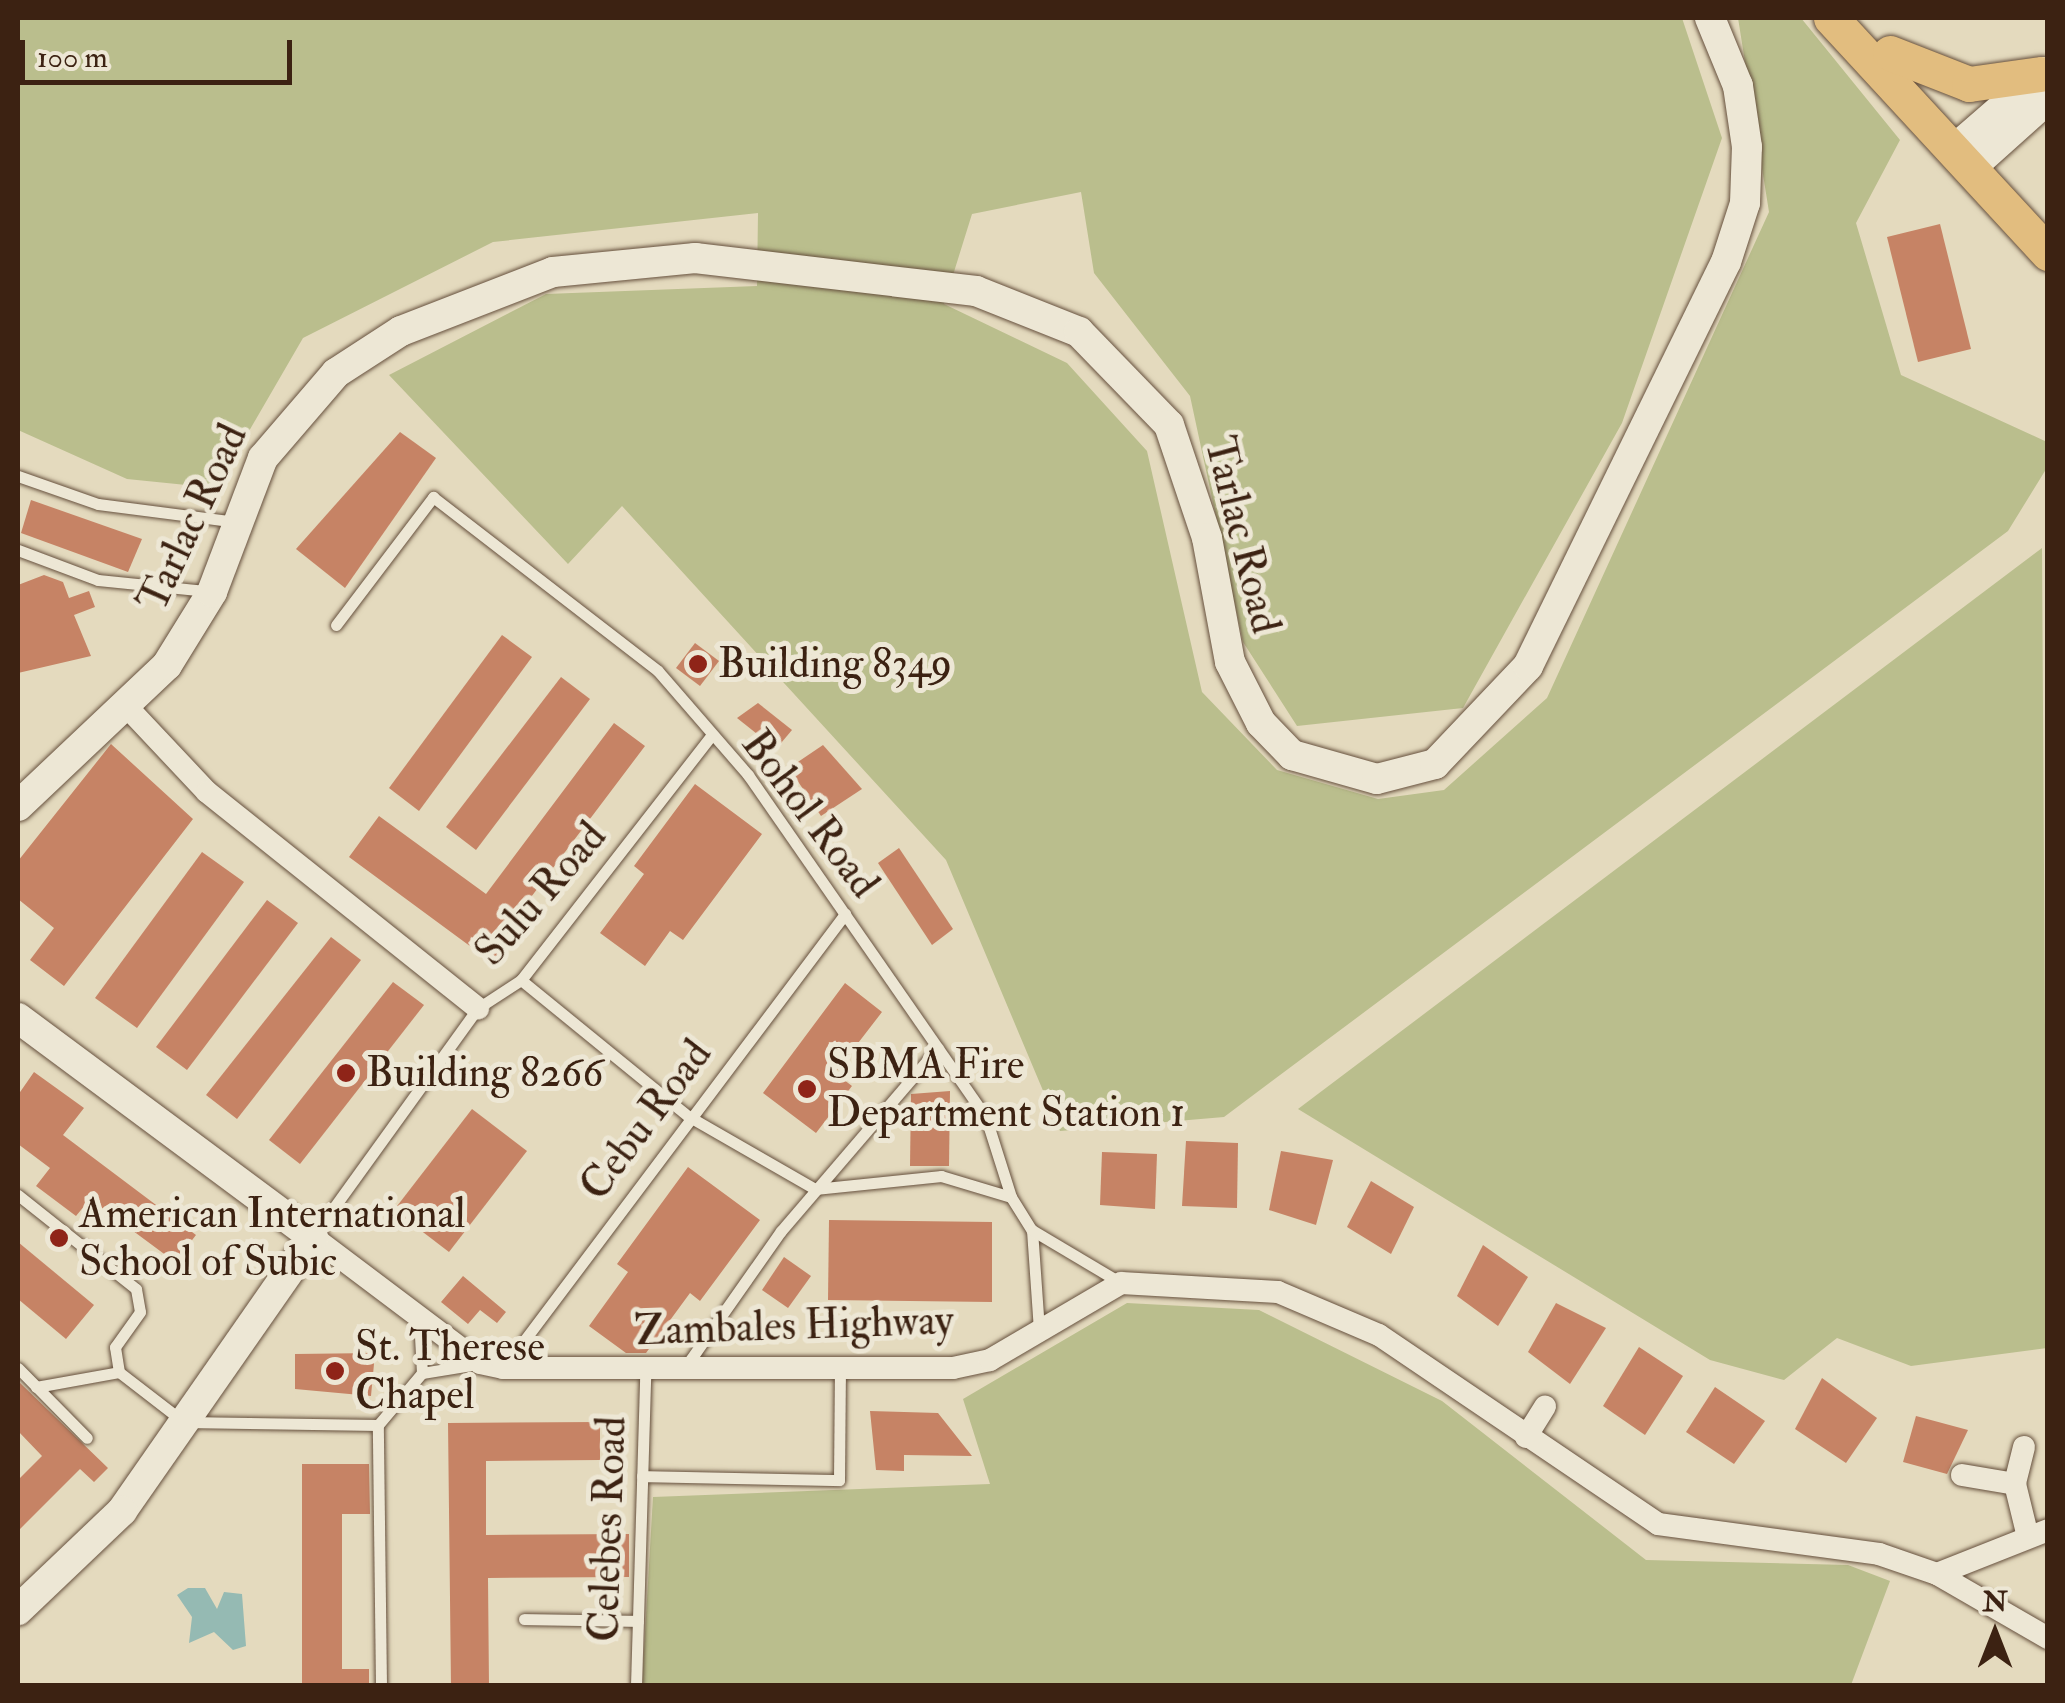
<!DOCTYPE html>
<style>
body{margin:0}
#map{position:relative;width:2065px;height:1703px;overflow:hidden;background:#e4dabe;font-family:"IM FELL Double Pica",serif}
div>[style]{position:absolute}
.green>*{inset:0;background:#babe8d}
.water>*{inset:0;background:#95bab3}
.building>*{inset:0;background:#c68365}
.roads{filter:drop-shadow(0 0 2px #66503d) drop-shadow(0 0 2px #66503d)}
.service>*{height:11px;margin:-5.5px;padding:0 5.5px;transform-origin:5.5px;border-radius:5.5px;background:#ede7d5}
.minor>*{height:22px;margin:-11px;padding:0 11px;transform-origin:11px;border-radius:11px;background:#ede7d5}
.tertiary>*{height:28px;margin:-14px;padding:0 14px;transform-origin:14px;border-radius:14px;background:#ede7d5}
.secondary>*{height:30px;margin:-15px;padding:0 15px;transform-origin:15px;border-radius:15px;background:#ede7d5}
.primary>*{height:35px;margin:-17.5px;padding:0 17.5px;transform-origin:17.5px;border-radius:17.5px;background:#e2bd7f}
.dots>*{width:28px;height:28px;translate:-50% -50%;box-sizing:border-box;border:5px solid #ede7d5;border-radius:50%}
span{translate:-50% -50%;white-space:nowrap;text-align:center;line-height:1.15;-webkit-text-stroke:10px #ede7d5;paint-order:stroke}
.street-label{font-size:42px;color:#3c2212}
.poi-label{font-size:42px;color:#3c2212}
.left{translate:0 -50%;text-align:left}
.frame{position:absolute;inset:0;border:20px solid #3c2212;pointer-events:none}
.north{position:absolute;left:1945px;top:1583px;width:100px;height:100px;-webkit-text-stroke:8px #ede7d5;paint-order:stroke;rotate:0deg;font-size:28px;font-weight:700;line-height:40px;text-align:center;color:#3c2212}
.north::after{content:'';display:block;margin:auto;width:35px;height:45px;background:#3c2212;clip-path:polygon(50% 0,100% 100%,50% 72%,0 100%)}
.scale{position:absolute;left:20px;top:40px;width:272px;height:45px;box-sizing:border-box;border:5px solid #3c2212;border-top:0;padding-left:12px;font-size:30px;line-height:35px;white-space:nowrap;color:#3c2212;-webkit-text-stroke:8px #ede7d5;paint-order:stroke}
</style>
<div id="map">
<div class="green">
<div style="clip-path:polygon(18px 18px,1682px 18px,1722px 138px,1622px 423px,1463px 708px,1297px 726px,1243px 642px,1190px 396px,1094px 273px,1081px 192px,972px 214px,944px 304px,1067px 363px,1147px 451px,1202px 692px,1277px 770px,1378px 799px,1444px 790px,1547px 698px,1769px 212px,1738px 18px,1801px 18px,1900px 140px,1856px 223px,1901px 375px,2047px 442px,2048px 466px,2008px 531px,1224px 1117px,1060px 1131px,946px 860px,622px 506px,568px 564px,389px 375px,546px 294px,757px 286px,758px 213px,493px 242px,303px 338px,216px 488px,127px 479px,18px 430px)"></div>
<div style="clip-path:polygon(2042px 548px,2047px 1348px,1911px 1366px,1837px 1338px,1784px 1380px,1710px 1360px,1298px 1109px)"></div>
<div style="clip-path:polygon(1127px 1303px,1259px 1310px,1442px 1401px,1646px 1560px,1848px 1565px,1890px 1581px,1851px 1685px,642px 1685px,653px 1497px,990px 1484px,963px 1399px)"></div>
</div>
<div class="water">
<div style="clip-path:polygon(188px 1588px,205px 1588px,217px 1609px,224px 1592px,242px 1594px,246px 1646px,233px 1650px,214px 1632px,189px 1643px,192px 1617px,177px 1595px)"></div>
</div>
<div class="building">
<div style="clip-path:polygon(1940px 224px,1971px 349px,1918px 362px,1887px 237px)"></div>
<div style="clip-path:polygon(400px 432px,436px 458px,345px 588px,296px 549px)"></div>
<div style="clip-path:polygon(31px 500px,142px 539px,128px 572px,21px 533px)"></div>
<div style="clip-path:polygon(44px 575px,63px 582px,69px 598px,89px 591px,95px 607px,74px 615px,91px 656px,18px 673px,18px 585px)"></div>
<div style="clip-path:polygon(502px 635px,532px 657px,419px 811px,389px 788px)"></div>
<div style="clip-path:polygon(695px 643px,719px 661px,700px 686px,676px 668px)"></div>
<div style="clip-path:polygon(561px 677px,590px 699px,476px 850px,446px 827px)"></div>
<div style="clip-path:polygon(758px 703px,792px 730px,776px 749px,737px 718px)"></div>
<div style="clip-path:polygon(614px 723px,645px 746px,516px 917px,527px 925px,497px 966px,349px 857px,379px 816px,486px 894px)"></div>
<div style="clip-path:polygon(111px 744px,193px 819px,64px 986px,30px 960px,54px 928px,18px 899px,18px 861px)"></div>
<div style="clip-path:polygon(823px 745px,862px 789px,821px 816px,789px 768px)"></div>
<div style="clip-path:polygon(695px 784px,762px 834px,683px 940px,670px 931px,645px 966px,600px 933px,644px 874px,634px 866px)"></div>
<div style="clip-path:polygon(899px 848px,953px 929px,932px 945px,878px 863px)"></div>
<div style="clip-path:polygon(202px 852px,244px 882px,137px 1028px,95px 998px)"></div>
<div style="clip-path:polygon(267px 900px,298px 923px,187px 1070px,156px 1047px)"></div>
<div style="clip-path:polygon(331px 937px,361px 960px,237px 1119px,206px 1095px)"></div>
<div style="clip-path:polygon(393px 982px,424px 1005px,300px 1164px,269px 1140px)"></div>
<div style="clip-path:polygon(845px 983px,882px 1012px,835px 1073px,852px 1086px,816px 1133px,763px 1093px)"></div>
<div style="clip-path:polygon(34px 1072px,84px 1108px,63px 1135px,196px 1235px,175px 1262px,90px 1199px,76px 1216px,36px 1186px,50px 1168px,18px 1144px,18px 1095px)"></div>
<div style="clip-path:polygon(950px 1091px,949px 1166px,910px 1166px,911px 1094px)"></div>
<div style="clip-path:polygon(472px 1109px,527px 1151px,449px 1252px,394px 1210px)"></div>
<div style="clip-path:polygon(1186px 1141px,1238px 1143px,1237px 1208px,1182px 1206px)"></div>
<div style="clip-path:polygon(1281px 1151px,1333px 1160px,1316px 1225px,1269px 1210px)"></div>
<div style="clip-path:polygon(1102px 1152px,1157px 1154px,1155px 1209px,1100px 1205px)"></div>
<div style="clip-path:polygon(688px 1167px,760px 1220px,700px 1301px,690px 1293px,646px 1353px,626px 1353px,589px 1326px,628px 1272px,617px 1264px)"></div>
<div style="clip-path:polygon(1371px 1181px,1414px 1207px,1391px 1254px,1347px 1227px)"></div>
<div style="clip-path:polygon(829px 1220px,992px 1222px,992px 1302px,828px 1300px)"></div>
<div style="clip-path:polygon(18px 1242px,94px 1305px,66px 1339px,18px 1299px)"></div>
<div style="clip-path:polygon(1483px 1245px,1528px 1277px,1498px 1326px,1457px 1296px)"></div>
<div style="clip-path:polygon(784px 1257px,811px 1276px,788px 1308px,762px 1290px)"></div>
<div style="clip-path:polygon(463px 1276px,506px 1312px,497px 1323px,480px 1310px,468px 1324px,441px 1302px)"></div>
<div style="clip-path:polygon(1556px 1303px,1606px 1328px,1570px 1384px,1528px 1352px)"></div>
<div style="clip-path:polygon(1639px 1347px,1683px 1376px,1645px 1435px,1603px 1406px)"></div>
<div style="clip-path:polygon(375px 1353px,371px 1396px,295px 1389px,295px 1354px)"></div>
<div style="clip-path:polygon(1822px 1378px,1877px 1418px,1846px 1463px,1795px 1429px)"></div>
<div style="clip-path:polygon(18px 1381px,108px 1468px,94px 1482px,80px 1469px,18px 1531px,18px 1480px,42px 1456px,18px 1431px)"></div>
<div style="clip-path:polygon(1715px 1387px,1765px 1421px,1734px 1464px,1686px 1432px)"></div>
<div style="clip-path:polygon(870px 1411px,938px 1413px,972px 1456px,904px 1455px,904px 1471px,876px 1470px)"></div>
<div style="clip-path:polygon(1916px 1416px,1968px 1430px,1947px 1474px,1903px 1462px)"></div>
<div style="clip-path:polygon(600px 1422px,600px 1460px,486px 1461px,486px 1535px,629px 1534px,629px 1577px,488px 1578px,489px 1686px,451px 1686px,448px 1423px)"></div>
<div style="clip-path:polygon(302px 1464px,369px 1464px,370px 1514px,342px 1514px,342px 1669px,369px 1669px,369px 1686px,302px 1686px)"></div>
</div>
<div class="roads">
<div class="service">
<div style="left:18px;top:476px;width:85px;rotate:19.3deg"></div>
<div style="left:98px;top:504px;width:139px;rotate:7.4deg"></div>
<div style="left:18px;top:550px;width:85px;rotate:20.6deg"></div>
<div style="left:98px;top:580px;width:110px;rotate:5.8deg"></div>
<div style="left:336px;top:625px;width:161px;rotate:-52.8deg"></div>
<div style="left:433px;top:497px;width:284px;rotate:37.7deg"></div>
<div style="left:658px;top:671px;width:138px;rotate:49.1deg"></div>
<div style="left:748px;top:775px;width:417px;rotate:55.2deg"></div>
<div style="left:986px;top:1118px;width:83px;rotate:72.4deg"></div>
<div style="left:1011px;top:1197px;width:39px;rotate:58deg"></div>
<div style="left:1032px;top:1230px;width:101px;rotate:86deg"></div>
<div style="left:521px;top:980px;width:215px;rotate:39.2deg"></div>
<div style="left:688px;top:1116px;width:146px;rotate:29.9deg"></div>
<div style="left:815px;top:1189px;width:127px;rotate:-5.9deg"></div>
<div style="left:941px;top:1176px;width:73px;rotate:16.7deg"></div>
<div style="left:18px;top:1195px;width:151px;rotate:38.5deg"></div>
<div style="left:136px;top:1289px;width:23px;rotate:80deg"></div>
<div style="left:140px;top:1312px;width:43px;rotate:125.5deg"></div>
<div style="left:115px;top:1347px;width:25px;rotate:81deg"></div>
<div style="left:119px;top:1372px;width:82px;rotate:37.6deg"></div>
<div style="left:184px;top:1422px;width:194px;rotate:0.9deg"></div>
<div style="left:1032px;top:1230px;width:104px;rotate:30.8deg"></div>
<div style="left:314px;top:1235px;width:280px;rotate:-54.2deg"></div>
<div style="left:478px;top:1008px;width:51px;rotate:-33.1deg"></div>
<div style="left:521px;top:980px;width:309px;rotate:-52.1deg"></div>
<div style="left:505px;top:1366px;width:566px;rotate:-53.05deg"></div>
<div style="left:686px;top:1366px;width:165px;rotate:-54.9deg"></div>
<div style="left:781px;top:1231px;width:241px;rotate:-49.4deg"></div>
<div style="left:18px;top:1368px;width:98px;rotate:45.4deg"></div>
<div style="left:422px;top:1373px;width:56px;rotate:-9.3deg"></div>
<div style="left:36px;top:1387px;width:84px;rotate:-10.2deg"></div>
<div style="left:642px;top:1476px;width:197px;rotate:1.2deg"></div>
<div style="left:839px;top:1480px;width:109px;rotate:-89.5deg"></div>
<div style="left:524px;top:1619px;width:114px;rotate:1deg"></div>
<div style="left:381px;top:1686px;width:261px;rotate:-90.7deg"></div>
<div style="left:378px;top:1425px;width:68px;rotate:-49.8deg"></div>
<div style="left:422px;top:1373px;width:56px;rotate:-93.1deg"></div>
<div style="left:636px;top:1686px;width:312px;rotate:-88.3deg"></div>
</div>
<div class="minor">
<div style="left:128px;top:708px;width:115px;rotate:46.8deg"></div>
<div style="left:207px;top:792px;width:347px;rotate:38.6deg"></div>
<div style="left:313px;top:1237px;width:209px;rotate:37deg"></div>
<div style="left:480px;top:1363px;width:24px;rotate:12deg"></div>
<div style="left:503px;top:1368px;width:450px"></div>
<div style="left:953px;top:1368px;width:38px;rotate:-12deg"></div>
<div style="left:990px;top:1360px;width:152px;rotate:-30.4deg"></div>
<div style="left:1121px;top:1283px;width:157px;rotate:3.3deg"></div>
<div style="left:1278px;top:1292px;width:110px;rotate:23.1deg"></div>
<div style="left:1379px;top:1335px;width:337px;rotate:34.1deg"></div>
<div style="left:1658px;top:1524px;width:223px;rotate:7.7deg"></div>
<div style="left:1879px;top:1554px;width:61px;rotate:19deg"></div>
<div style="left:1937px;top:1574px;width:128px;rotate:30deg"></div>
<div style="left:1526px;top:1437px;width:36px;rotate:-58deg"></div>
<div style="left:2024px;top:1447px;width:38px;rotate:104deg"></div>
<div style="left:2015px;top:1484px;width:50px;rotate:76.2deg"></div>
<div style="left:1962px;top:1475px;width:54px;rotate:9.6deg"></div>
<div style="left:1937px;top:1574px;width:119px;rotate:-21.6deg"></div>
</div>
<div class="tertiary">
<div style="left:1953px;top:149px;width:119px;rotate:-40.9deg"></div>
<div style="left:1971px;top:169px;width:103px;rotate:-41.9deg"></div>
</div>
<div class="secondary">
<div style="left:18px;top:806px;width:205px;rotate:-43.4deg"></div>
<div style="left:167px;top:665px;width:86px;rotate:-58.3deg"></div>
<div style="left:212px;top:592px;width:143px;rotate:-69.2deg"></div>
<div style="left:263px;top:458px;width:112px;rotate:-49.3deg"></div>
<div style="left:336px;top:373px;width:77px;rotate:-32.9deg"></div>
<div style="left:401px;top:331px;width:163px;rotate:-21.2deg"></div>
<div style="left:553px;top:272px;width:143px;rotate:-5.6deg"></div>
<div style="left:695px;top:258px;width:283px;rotate:6.7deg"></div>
<div style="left:976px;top:291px;width:111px;rotate:21.7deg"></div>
<div style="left:1079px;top:332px;width:129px;rotate:45.9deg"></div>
<div style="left:1169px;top:425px;width:119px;rotate:71.4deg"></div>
<div style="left:1207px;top:538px;width:126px;rotate:79.5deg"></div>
<div style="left:1230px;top:662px;width:68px;rotate:63.1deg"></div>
<div style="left:1261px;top:723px;width:45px;rotate:45.9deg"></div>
<div style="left:1292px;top:755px;width:88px;rotate:15.8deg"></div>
<div style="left:1377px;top:779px;width:60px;rotate:-14.5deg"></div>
<div style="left:1435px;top:764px;width:135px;rotate:-46.5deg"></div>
<div style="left:1528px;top:666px;width:450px;rotate:-63.9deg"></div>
<div style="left:1726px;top:262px;width:62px;rotate:-72.1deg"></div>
<div style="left:1745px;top:203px;width:56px;rotate:-88deg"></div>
<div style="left:1747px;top:147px;width:62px;rotate:-98.4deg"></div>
<div style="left:1738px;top:86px;width:74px;rotate:-112.4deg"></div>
<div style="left:18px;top:1018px;width:367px;rotate:36.6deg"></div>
<div style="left:313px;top:1237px;width:334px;rotate:124.9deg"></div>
<div style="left:122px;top:1511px;width:144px;rotate:136.4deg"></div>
</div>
<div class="primary">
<div style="left:1831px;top:18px;width:320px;rotate:47.3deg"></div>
<div style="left:1890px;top:53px;width:85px;rotate:21.4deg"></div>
<div style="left:1969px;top:84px;width:72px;rotate:-8deg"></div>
</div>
</div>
<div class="dots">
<div style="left:698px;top:664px;background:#8f2418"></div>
<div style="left:346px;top:1073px;background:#8f2418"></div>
<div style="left:807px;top:1089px;background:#8f2418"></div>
<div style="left:59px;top:1238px;background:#8f2418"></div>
<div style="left:335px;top:1371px;background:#8f2418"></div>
</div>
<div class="street-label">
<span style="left:193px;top:518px;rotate:-65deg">Tarlac Road</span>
<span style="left:1242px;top:535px;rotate:76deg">Tarlac Road</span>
<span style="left:810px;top:814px;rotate:53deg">Bohol Road</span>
<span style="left:541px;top:894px;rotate:-49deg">Sulu Road</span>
<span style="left:646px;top:1120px;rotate:-53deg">Cebu Road</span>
<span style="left:794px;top:1326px;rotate:-2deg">Zambales Highway</span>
<span style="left:608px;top:1529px;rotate:-88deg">Celebes Road</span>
</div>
<div class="poi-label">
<span class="left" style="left:718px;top:664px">Building 8349</span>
<span class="left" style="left:827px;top:1089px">SBMA Fire<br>Department Station 1</span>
<span class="left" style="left:366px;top:1073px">Building 8266</span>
<span class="left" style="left:79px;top:1238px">American International<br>School of Subic</span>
<span class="left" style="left:355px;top:1371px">St. Therese<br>Chapel</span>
</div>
<div class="frame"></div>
<div class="north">N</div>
<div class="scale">100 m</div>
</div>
